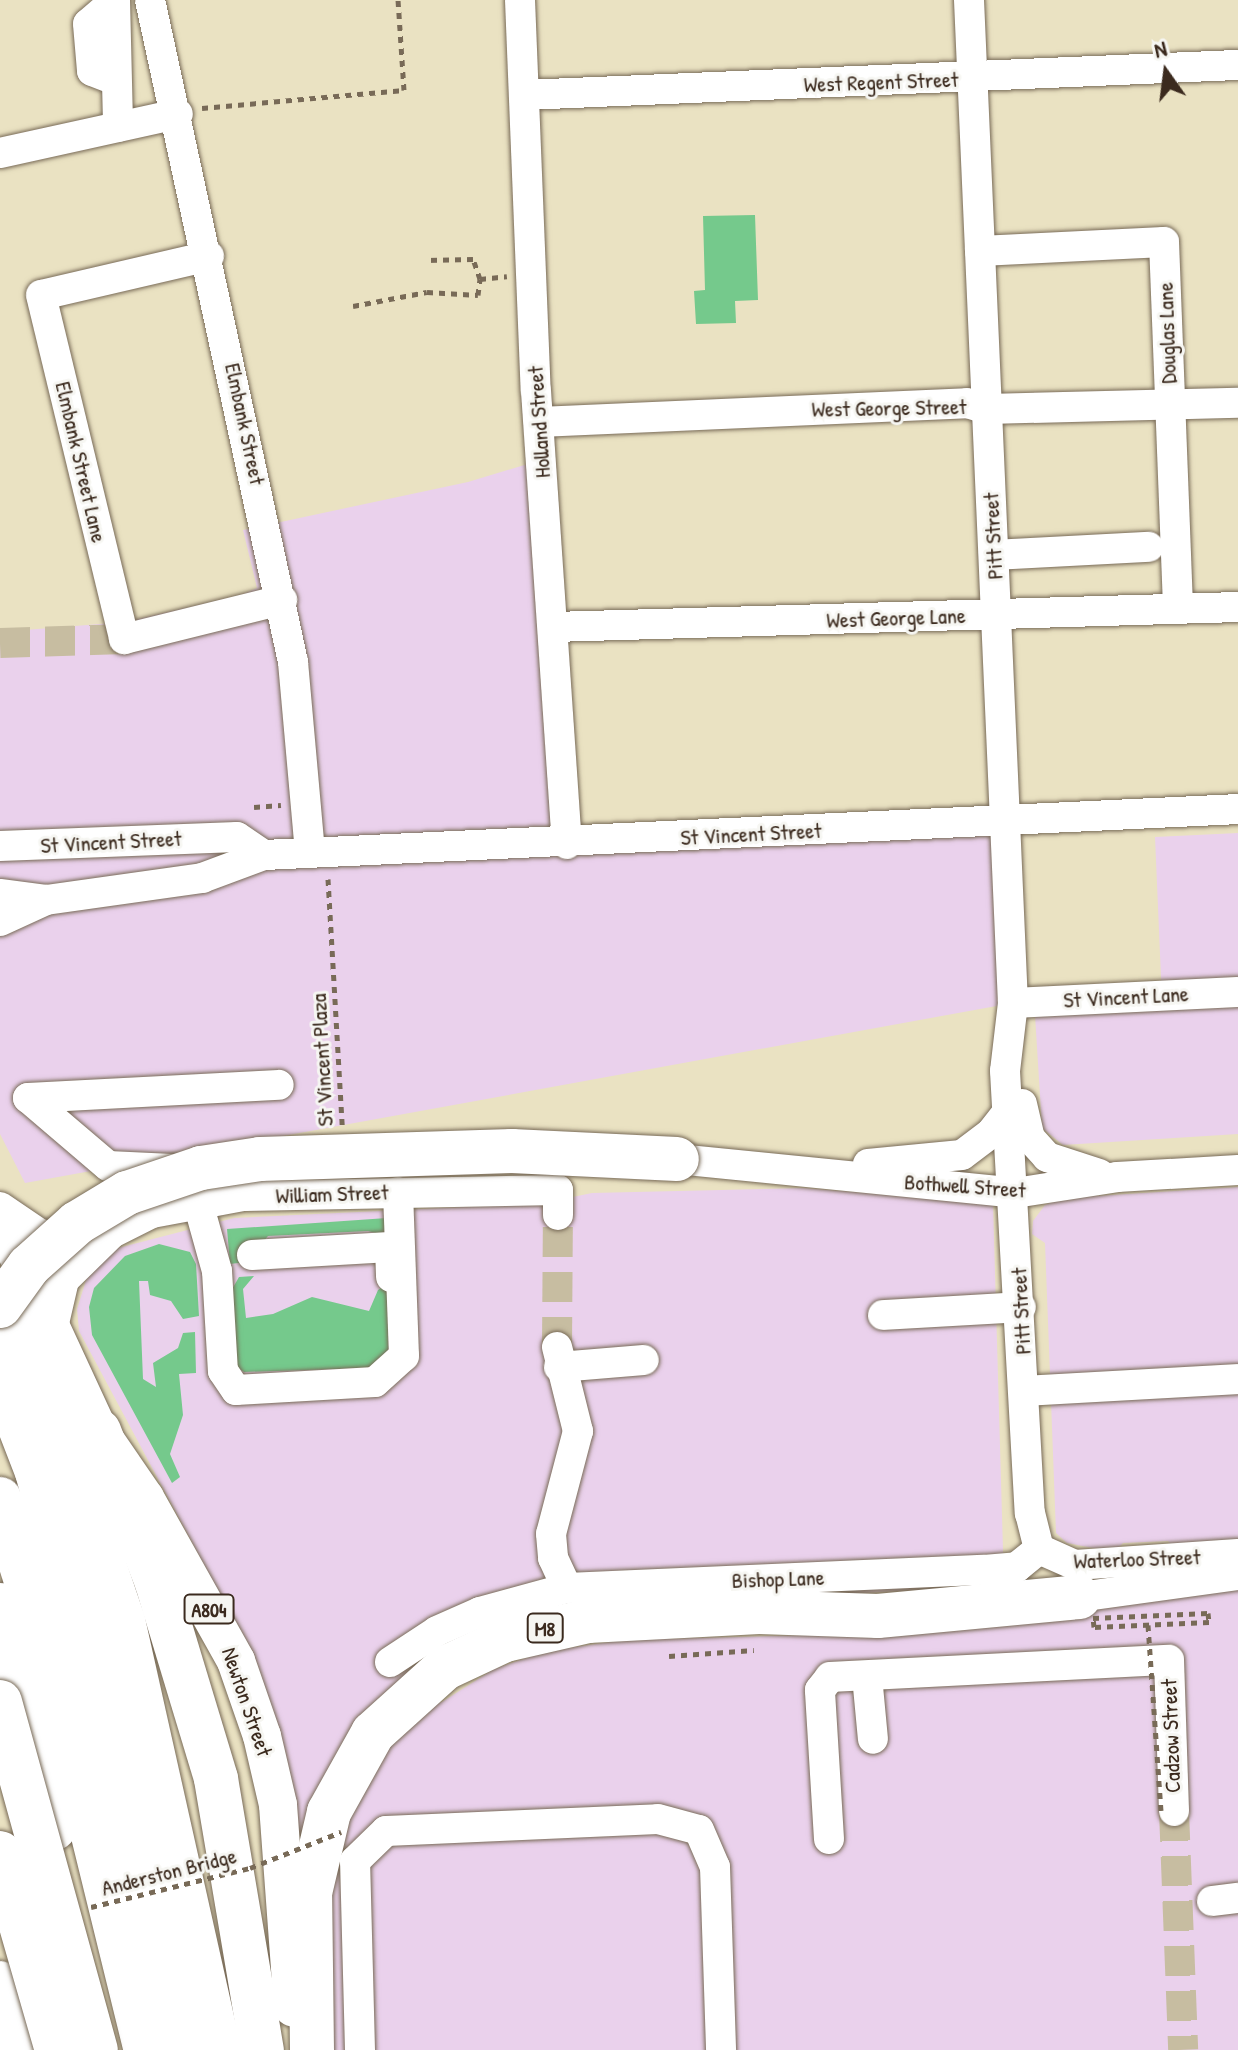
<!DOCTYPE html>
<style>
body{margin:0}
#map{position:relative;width:1238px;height:2050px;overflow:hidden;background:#eae2c2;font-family:"Patrick Hand",sans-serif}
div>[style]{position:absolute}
.built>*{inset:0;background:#ead1ec}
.green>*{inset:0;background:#75c98c}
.minor-tunnel>*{height:30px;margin-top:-15px;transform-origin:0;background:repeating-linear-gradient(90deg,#c7bda1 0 30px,transparent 0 45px)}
.path>*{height:5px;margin-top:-2.5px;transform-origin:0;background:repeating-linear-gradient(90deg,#786a57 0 6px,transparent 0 12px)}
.roads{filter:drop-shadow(0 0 2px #786a57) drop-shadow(0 0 2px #786a57)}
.minor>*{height:30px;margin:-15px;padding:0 15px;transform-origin:15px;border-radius:15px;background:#fff}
.major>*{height:38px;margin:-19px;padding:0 19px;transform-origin:19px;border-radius:19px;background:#fff}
.highway>*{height:44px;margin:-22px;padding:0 22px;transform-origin:22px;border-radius:22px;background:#fff}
.path-bridge>*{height:5px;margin-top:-2.5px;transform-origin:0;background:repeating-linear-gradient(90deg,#786a57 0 6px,transparent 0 12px)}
.bridges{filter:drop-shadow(0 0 2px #786a57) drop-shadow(0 0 2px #786a57)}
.highway-bridge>*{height:44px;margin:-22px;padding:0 22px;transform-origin:22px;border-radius:22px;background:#fff}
span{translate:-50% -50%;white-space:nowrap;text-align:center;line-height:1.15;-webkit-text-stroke:6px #f6f6f2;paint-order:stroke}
.shield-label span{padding:2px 6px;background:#f6f6f2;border:2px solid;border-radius:6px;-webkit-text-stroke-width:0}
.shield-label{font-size:20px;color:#3b2a1e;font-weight:700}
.street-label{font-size:22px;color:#3b2a1e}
.north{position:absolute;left:1126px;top:32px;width:80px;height:80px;-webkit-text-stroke:6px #f6f6f2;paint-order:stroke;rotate:346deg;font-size:22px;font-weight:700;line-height:32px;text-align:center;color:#3b2a1e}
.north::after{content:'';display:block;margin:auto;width:28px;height:36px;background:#3b2a1e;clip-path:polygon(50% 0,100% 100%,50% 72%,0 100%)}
</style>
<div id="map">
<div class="built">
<div style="clip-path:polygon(541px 460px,567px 844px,1003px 820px,1013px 1003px,25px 1183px,0 1134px,0 632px,125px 622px,241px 595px,257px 588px,243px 530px,468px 482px)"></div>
<div style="clip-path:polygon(1238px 833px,1238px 1134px,1063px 1145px,1042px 1128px,1035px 1015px,1162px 1001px,1155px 837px)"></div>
<div style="clip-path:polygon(1238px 1187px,1238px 1547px,1178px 1550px,1168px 1541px,1123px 1543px,1114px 1552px,1067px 1543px,1056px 1533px,1045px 1243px,1032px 1234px,1033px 1221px,1045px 1205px,1063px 1198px)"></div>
<div style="clip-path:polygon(803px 1188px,993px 1203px,1004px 1585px,612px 1607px,438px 1658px,301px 1885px,211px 1578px,79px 1331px,77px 1309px,88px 1274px,118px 1248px,234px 1218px,544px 1203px,592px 1193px)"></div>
<div style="clip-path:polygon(1238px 1588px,1238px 2050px,325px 2050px,321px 1941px,349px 1796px,413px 1707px,442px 1702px,494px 1669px,547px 1651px,624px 1640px,807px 1635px)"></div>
</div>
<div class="green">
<div style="clip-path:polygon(755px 215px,758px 300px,735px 301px,736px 323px,696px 324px,694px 291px,705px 290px,703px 216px)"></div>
<div style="clip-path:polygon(387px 1218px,398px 1220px,383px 1235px,368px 1231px,268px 1236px,246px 1262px,230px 1264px,227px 1229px)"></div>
<div style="clip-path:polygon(159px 1244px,190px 1252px,196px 1264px,199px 1316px,183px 1319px,171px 1301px,150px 1295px,148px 1281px,139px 1281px,143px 1379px,156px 1387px,153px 1363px,178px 1348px,183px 1333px,195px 1332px,196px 1373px,179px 1374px,183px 1415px,170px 1454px,180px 1477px,172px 1483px,92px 1335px,89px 1307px,94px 1288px,125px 1256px)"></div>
<div style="clip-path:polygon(254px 1276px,243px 1289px,246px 1318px,273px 1314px,312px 1297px,369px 1311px,378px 1290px,387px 1284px,389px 1357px,370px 1368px,244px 1372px,237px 1367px,231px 1291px,239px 1277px)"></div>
</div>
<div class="minor-tunnel">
<div style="left:0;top:643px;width:124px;rotate:-1.8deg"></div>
<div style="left:557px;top:1347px;width:132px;rotate:-89.6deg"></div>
<div style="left:1174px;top:1811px;width:239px;rotate:87.8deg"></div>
</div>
<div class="path">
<div style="left:202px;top:108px;width:203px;rotate:-5.1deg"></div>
<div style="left:404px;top:90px;width:90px;rotate:-93.8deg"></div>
<div style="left:480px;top:279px;width:27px;rotate:-6deg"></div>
<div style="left:353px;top:306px;width:75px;rotate:-10.7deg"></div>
<div style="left:427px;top:292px;width:51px;rotate:3.4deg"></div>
<div style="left:478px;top:295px;width:16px;rotate:-83deg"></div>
<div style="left:480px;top:279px;width:21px;rotate:-109deg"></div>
<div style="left:473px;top:259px;width:47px;rotate:178.8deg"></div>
<div style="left:254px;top:807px;width:27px;rotate:-4deg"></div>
<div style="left:328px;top:879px;width:246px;rotate:86.7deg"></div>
<div style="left:1208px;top:1613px;width:9px;rotate:84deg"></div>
<div style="left:1209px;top:1622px;width:115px;rotate:177.5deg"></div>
<div style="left:1094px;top:1627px;width:9px;rotate:-96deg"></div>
<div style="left:1093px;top:1618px;width:115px;rotate:-2.5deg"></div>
<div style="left:669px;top:1656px;width:85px;rotate:-4deg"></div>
</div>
<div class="roads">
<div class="minor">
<div style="left:115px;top:0;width:127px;rotate:88.6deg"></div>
<div style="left:150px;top:0;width:677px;rotate:77.81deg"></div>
<div style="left:293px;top:662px;width:191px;rotate:84.9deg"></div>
<div style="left:520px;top:0;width:391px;rotate:87.7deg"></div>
<div style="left:536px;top:391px;width:454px;rotate:86.1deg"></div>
<div style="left:969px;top:0;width:1004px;rotate:87.49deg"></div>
<div style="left:1013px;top:1003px;width:68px;rotate:96.7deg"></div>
<div style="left:1005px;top:1071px;width:443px;rotate:86.8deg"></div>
<div style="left:1030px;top:1513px;width:37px;rotate:76deg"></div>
<div style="left:111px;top:4px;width:30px;rotate:139deg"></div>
<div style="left:88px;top:24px;width:47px;rotate:85.1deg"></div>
<div style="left:92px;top:71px;width:25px;rotate:21deg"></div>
<div style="left:524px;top:95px;width:715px;rotate:-2.41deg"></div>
<div style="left:0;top:153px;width:182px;rotate:-12.4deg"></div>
<div style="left:980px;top:251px;width:184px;rotate:-2.8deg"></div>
<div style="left:1164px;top:242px;width:367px;rotate:87.8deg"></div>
<div style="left:209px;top:256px;width:172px;rotate:166.9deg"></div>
<div style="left:41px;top:295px;width:354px;rotate:76.4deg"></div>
<div style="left:124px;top:639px;width:163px;rotate:-13.9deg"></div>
<div style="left:539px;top:422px;width:428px;rotate:-2.5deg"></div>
<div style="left:967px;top:403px;width:21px;rotate:17deg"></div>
<div style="left:987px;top:409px;width:251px;rotate:-1.4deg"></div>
<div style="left:994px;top:555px;width:155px;rotate:-3deg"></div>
<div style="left:553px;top:627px;width:685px;rotate:-1.67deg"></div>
<div style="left:0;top:846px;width:237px;rotate:-2.2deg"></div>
<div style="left:237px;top:837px;width:32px;rotate:34deg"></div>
<div style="left:0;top:894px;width:46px;rotate:7.4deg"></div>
<div style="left:46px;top:900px;width:158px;rotate:-8deg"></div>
<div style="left:202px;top:878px;width:66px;rotate:-20.4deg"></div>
<div style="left:264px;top:855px;width:975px;rotate:-2.7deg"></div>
<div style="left:0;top:921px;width:51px;rotate:-24.5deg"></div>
<div style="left:1013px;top:1003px;width:225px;rotate:-2.8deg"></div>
<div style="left:1022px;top:1104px;width:35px;rotate:77deg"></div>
<div style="left:1030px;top:1138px;width:25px;rotate:48deg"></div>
<div style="left:1047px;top:1157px;width:55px;rotate:18.1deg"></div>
<div style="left:677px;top:1159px;width:340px;rotate:5.7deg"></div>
<div style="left:1015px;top:1193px;width:103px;rotate:-8.9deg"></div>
<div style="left:1117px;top:1177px;width:121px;rotate:-3.3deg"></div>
<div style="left:868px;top:1164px;width:94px;rotate:-5.5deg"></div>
<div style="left:962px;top:1155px;width:36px;rotate:-37deg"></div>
<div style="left:991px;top:1133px;width:28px;rotate:-52deg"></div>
<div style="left:172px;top:1169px;width:64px;rotate:-177.3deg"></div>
<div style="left:108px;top:1166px;width:105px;rotate:-139.6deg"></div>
<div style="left:28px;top:1098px;width:251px;rotate:-3deg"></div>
<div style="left:198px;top:1203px;width:71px;rotate:74.4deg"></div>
<div style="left:217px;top:1271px;width:100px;rotate:86.6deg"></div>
<div style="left:223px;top:1371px;width:23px;rotate:56deg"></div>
<div style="left:236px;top:1390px;width:139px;rotate:-3.3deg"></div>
<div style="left:375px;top:1382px;width:39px;rotate:-42deg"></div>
<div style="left:404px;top:1356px;width:164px;rotate:-92.1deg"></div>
<div style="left:0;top:1207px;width:48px;rotate:34deg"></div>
<div style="left:40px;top:1234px;width:40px;rotate:10deg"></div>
<div style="left:79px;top:1241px;width:34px;rotate:-14deg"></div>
<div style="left:112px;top:1233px;width:45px;rotate:-26.6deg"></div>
<div style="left:152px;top:1213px;width:94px;rotate:-10.5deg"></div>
<div style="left:244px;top:1196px;width:314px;rotate:-1.1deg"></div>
<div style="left:558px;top:1190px;width:25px;rotate:90deg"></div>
<div style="left:252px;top:1255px;width:138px;rotate:-3.3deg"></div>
<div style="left:390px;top:1247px;width:30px;rotate:88deg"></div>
<div style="left:883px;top:1315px;width:138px;rotate:-3.3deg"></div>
<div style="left:52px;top:1332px;width:53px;rotate:-77deg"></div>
<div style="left:64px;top:1280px;width:64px;rotate:-44.4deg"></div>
<div style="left:557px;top:1347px;width:87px;rotate:76deg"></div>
<div style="left:578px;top:1431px;width:106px;rotate:104.7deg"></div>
<div style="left:551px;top:1534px;width:24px;rotate:85deg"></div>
<div style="left:553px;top:1558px;width:33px;rotate:65deg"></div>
<div style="left:559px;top:1367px;width:85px;rotate:-4.7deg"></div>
<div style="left:1025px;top:1391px;width:213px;rotate:-3.2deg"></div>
<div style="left:1039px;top:1549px;width:39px;rotate:24deg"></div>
<div style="left:1075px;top:1565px;width:163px;rotate:-3.9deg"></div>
<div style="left:1079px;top:1597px;width:161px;rotate:-7.9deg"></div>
<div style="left:390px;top:1662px;width:56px;rotate:-33.4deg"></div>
<div style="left:437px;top:1631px;width:47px;rotate:-23.8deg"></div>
<div style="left:480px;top:1612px;width:90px;rotate:-15.4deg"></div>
<div style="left:567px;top:1588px;width:417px;rotate:-2.5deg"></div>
<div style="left:984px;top:1570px;width:33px;rotate:-5deg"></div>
<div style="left:1017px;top:1567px;width:28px;rotate:-39deg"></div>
<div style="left:867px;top:1676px;width:63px;rotate:84.6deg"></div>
<div style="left:829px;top:1839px;width:149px;rotate:-93.5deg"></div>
<div style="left:820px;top:1690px;width:16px;rotate:-52deg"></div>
<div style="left:830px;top:1677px;width:339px;rotate:-2.9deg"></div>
<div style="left:1169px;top:1660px;width:151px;rotate:88.1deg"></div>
<div style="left:1212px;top:1901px;width:26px;rotate:-7deg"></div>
<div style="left:360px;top:2050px;width:189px;rotate:-91.5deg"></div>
<div style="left:355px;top:1861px;width:43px;rotate:-44.1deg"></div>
<div style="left:386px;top:1831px;width:272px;rotate:-2.5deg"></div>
<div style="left:658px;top:1819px;width:42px;rotate:15deg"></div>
<div style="left:699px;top:1830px;width:40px;rotate:66.6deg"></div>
<div style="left:715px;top:1867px;width:183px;rotate:88.1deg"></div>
</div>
<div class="major">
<div style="left:0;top:1217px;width:236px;rotate:65.2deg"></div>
<div style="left:99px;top:1431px;width:81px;rotate:55.5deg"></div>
<div style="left:145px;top:1498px;width:187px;rotate:60.8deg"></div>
<div style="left:236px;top:1661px;width:79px;rotate:70.9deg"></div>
<div style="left:262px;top:1736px;width:71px;rotate:76.9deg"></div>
<div style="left:278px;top:1805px;width:203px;rotate:85.8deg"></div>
<div style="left:0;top:1980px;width:73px;rotate:74.8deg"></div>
</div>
<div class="highway">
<div style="left:0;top:1312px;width:156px;rotate:64.9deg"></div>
<div style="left:66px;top:1453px;width:176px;rotate:71.2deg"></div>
<div style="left:123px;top:1620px;width:441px;rotate:77.4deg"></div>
<div style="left:0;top:1376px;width:103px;rotate:68.9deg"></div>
<div style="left:37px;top:1472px;width:186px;rotate:74.1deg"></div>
<div style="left:88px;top:1651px;width:411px;rotate:76.3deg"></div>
<div style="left:99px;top:1431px;width:163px;rotate:69.1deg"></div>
<div style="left:157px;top:1583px;width:205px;rotate:73.2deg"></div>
<div style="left:216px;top:1779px;width:275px;rotate:80.4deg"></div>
<div style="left:0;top:1499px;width:152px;rotate:72.4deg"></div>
<div style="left:46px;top:1644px;width:418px;rotate:76.2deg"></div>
<div style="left:0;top:1605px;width:230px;rotate:76.4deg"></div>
<div style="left:312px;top:2050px;width:157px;rotate:-90.7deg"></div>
<div style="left:310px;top:1893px;width:83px;rotate:-76.8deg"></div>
<div style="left:329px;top:1812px;width:90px;rotate:-60.9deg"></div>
<div style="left:373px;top:1733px;width:97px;rotate:-42.1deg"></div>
<div style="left:445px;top:1668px;width:66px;rotate:-25deg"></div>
<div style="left:505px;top:1640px;width:85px;rotate:-12.9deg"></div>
<div style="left:588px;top:1621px;width:171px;rotate:-3deg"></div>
<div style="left:759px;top:1612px;width:119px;rotate:1.9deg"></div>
<div style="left:878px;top:1616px;width:202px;rotate:-5.4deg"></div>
</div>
</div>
<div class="path-bridge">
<div style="left:1148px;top:1625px;width:186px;rotate:86deg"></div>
<div style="left:91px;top:1907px;width:164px;rotate:-13.8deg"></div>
<div style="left:250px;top:1868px;width:98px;rotate:-21.6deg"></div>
</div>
<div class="bridges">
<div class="highway-bridge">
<div style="left:0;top:1306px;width:49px;rotate:-54.1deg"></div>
<div style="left:29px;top:1266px;width:64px;rotate:-41.9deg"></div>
<div style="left:77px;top:1223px;width:58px;rotate:-31deg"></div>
<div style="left:127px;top:1193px;width:78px;rotate:-18.7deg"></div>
<div style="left:201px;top:1168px;width:60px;rotate:-8.7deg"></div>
<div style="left:260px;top:1159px;width:252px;rotate:-1.8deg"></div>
<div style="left:512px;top:1151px;width:165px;rotate:2.8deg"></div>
<div style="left:0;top:1702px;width:361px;rotate:74.6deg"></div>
<div style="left:0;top:1853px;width:205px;rotate:73.9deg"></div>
</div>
</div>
<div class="shield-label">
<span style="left:209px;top:1609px">A804</span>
<span style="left:545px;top:1628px">M8</span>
</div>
<div class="street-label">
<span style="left:881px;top:82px;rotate:-2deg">West Regent Street</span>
<span style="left:1167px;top:333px;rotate:-92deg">Douglas Lane</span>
<span style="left:889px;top:408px;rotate:-1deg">West George Street</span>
<span style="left:539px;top:422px;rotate:-94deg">Holland Street</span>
<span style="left:245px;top:424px;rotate:78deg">Elmbank Street</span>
<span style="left:81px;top:462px;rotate:77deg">Elmbank Street Lane</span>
<span style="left:993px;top:536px;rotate:-93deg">Pitt Street</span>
<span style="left:896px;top:618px;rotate:-2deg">West George Lane</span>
<span style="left:751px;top:834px;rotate:-3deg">St Vincent Street</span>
<span style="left:111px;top:842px;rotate:-3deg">St Vincent Street</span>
<span style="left:1126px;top:997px;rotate:-3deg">St Vincent Lane</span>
<span style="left:322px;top:1060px;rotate:-93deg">St Vincent Plaza</span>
<span style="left:965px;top:1186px;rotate:4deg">Bothwell Street</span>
<span style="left:332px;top:1194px;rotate:-2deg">William Street</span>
<span style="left:1021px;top:1311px;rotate:-93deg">Pitt Street</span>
<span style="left:1137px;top:1559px;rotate:-2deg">Waterloo Street</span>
<span style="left:778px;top:1579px;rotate:-2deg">Bishop Lane</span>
<span style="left:247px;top:1702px;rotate:71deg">Newton Street</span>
<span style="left:1171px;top:1736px;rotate:-92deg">Cadzow Street</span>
<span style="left:169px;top:1872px;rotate:-14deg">Anderston Bridge</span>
</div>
<div class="north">N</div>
</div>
